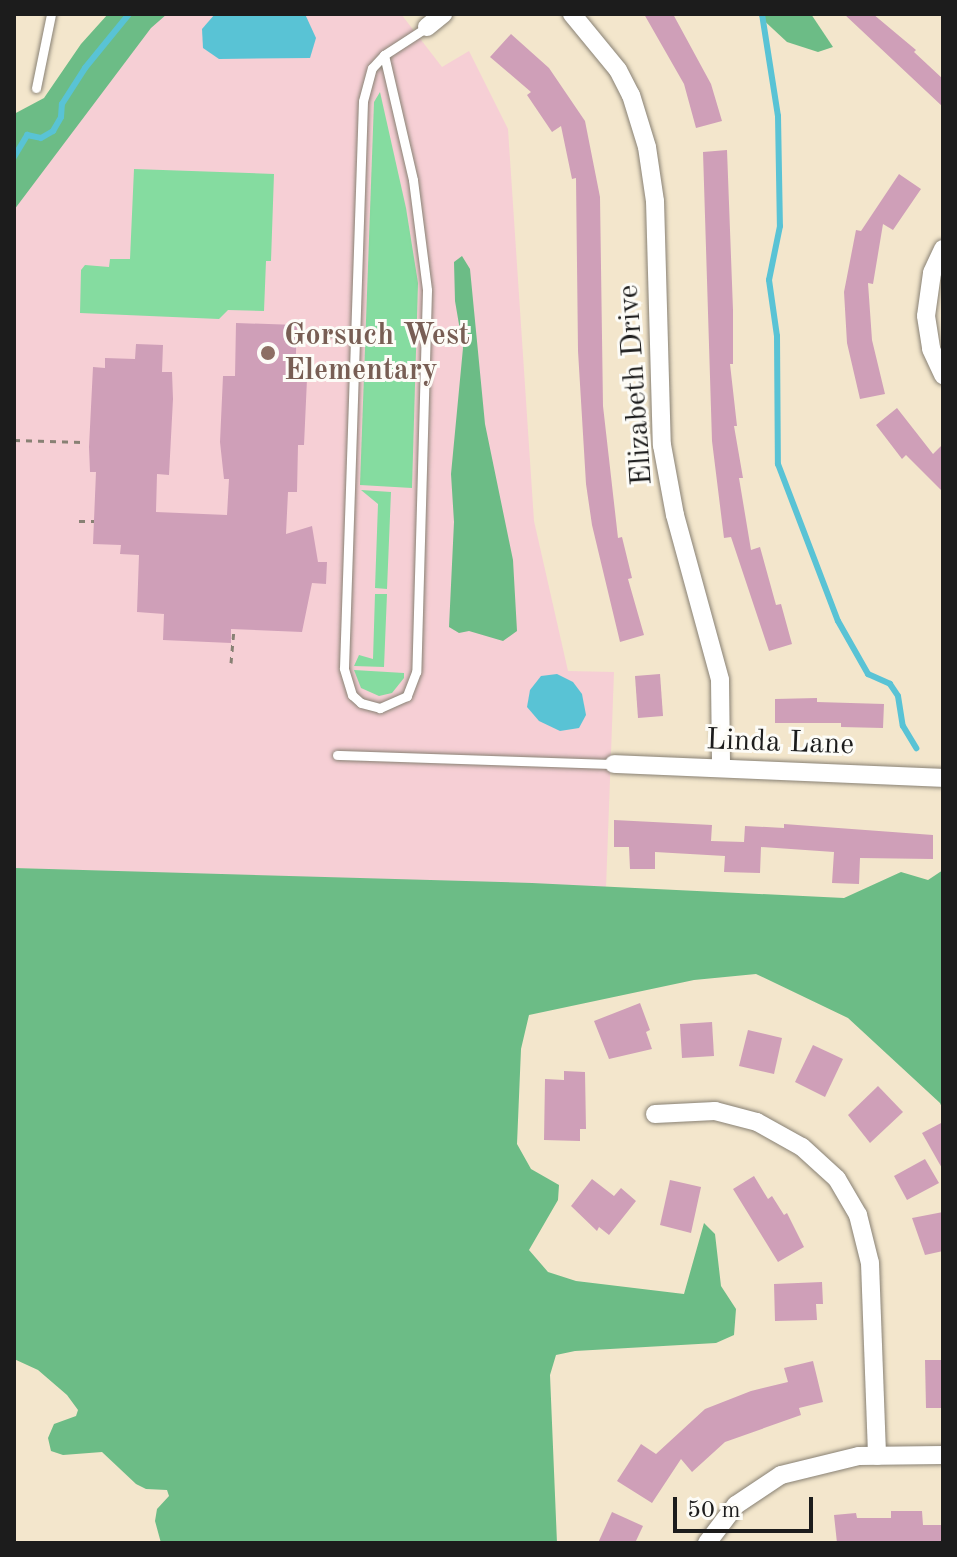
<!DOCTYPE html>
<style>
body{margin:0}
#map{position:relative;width:957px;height:1557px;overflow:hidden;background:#f3e6cc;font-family:"Old Standard TT",serif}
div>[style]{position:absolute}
.built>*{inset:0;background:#f6cfd5}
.green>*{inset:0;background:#85dca0}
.forest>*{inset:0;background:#6cbc86}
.water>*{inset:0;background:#59c3d5}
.stream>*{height:6px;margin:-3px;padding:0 3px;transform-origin:3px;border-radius:3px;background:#59c3d5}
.building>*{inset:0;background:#cf9fb8}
.path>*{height:3px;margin-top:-1.5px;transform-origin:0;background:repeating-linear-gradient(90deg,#888174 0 6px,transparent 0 12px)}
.roads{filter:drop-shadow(0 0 2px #888174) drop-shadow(0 0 2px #888174)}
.lane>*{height:9px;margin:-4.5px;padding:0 4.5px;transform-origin:4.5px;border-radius:4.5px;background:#fff}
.street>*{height:18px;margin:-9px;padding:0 9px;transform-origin:9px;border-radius:9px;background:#fff}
.dots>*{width:22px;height:22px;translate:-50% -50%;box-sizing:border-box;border:4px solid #fdfcf7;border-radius:50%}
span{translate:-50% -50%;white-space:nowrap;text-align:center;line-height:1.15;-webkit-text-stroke:6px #fdfcf7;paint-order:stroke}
.education-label{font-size:30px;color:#785e54;font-weight:700}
.left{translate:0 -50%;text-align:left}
.street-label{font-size:30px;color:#1c1c1c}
.frame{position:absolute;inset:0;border:16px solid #1c1c1c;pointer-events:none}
.scale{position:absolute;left:673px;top:1497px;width:140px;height:36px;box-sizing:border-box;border:4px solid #1c1c1c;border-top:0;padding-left:10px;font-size:24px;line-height:28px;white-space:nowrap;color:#1c1c1c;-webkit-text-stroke:6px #fdfcf7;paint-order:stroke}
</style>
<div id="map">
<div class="built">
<div style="clip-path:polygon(151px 14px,401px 14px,442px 67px,469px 51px,508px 129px,534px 521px,568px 671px,614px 672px,606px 888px,14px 868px,14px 185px)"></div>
</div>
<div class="green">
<div style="clip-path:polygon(380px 92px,406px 208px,418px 283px,412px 488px,360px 485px,374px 102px)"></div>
<div style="clip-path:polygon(134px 169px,274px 174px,271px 261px,266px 261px,264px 311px,228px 310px,219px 319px,80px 313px,81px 270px,85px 265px,109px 267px,110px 259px,130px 259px)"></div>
<div style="clip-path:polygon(361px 490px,391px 492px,387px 589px,375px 588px,378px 504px)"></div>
<div style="clip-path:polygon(375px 594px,387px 594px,384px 667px,354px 666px,359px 655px,373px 659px)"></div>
<div style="clip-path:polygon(354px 670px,404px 673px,404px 678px,392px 693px,379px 696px,361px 688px)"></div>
</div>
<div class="forest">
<div style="clip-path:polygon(108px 14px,167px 14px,151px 28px,14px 210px,14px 114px,44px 98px,81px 44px)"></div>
<div style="clip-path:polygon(757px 14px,811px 14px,833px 47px,818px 52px,787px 42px)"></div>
<div style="clip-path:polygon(462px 256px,470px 269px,485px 424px,513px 560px,517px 631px,503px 641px,469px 631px,459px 633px,449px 627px,454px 522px,451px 474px,463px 348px,455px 301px,454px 262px)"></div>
<div style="clip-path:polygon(14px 868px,532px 883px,844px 898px,901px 872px,928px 880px,943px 870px,943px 1110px,940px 1103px,848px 1018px,756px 974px,694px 980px,529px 1015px,521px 1049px,517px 1144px,531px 1169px,559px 1185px,558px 1200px,529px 1250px,548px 1272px,576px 1281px,684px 1294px,704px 1223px,715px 1234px,721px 1286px,736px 1309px,734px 1335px,716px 1343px,575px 1351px,556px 1355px,550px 1375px,557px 1543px,161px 1543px,155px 1521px,157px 1509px,169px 1496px,167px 1490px,146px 1489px,136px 1484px,102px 1452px,63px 1455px,51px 1451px,48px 1438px,54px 1424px,76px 1416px,78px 1410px,67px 1395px,38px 1370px,14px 1359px)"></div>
</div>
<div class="water">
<div style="clip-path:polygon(215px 14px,305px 14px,316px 38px,310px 58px,219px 59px,203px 48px,202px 29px)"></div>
<div style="clip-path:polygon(557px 674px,573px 682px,582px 694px,586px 715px,579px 728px,560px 731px,539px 721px,527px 707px,530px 690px,541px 676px)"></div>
</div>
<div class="stream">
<div style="left:762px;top:14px;width:103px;rotate:81.1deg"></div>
<div style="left:778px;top:116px;width:110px;rotate:89deg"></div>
<div style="left:780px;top:226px;width:55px;rotate:101.5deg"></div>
<div style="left:769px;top:280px;width:57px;rotate:81.9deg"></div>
<div style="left:777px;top:336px;width:128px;rotate:89.6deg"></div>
<div style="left:778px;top:464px;width:168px;rotate:69.1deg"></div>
<div style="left:838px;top:621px;width:61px;rotate:60.5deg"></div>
<div style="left:868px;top:674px;width:24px;rotate:24deg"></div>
<div style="left:890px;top:684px;width:14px;rotate:56deg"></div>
<div style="left:898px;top:696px;width:30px;rotate:81deg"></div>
<div style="left:903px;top:726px;width:26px;rotate:59deg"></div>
<div style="left:14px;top:157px;width:26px;rotate:-59deg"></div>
<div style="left:27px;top:135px;width:14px;rotate:12deg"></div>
<div style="left:41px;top:138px;width:14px;rotate:-30deg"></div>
<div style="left:53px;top:131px;width:16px;rotate:-60deg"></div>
<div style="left:61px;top:117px;width:13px;rotate:-86deg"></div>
<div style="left:62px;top:104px;width:43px;rotate:-57.4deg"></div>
<div style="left:85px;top:68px;width:70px;rotate:-50.8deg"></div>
</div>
<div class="building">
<div style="clip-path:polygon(644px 14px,673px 14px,711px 84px,722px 121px,696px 128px,684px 84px)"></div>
<div style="clip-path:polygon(844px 14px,873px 14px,916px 50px,914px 52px,943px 79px,943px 107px)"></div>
<div style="clip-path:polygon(511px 34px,549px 68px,585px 121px,600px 197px,603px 406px,618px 538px,622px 537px,632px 578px,628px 579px,644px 635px,620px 642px,592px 525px,586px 484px,578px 351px,576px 178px,572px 179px,561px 126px,552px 132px,527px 95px,531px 92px,490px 57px)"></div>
<div style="clip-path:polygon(727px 150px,733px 310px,733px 364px,730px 364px,737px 426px,734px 426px,743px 478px,739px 478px,751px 550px,760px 547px,776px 605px,781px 604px,792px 644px,769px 651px,731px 537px,724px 538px,712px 441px,703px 152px)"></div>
<div style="clip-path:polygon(899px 174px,921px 189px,893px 230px,883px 224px,873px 284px,868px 283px,872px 340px,885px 394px,860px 399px,847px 343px,844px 292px,856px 230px,861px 231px)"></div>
<div style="clip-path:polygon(236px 323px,297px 325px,295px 379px,307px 379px,304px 445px,298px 445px,297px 492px,288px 492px,286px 534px,312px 526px,318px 562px,327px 562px,326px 584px,312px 583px,302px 632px,231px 629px,231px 643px,163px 640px,164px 614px,137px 612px,139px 555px,120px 554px,121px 545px,93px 544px,96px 472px,90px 472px,89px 447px,93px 367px,105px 368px,105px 358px,135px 359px,136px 344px,163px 345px,162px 372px,172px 372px,173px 399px,169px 475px,157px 474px,156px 512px,227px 515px,229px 479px,224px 479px,220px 442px,223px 376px,235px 376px)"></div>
<div style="clip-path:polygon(897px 408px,933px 454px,943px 444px,943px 492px,906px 455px,902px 459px,876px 425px)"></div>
<div style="clip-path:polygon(660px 674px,663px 716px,638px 718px,635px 676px)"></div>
<div style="clip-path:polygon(817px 698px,817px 702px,884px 704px,883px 728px,841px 727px,841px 723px,775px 723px,775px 699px)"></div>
<div style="clip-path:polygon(614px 820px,712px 825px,711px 841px,744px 842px,745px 826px,784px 828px,784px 824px,933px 835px,933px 859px,860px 858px,859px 884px,832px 883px,834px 852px,761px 847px,760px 873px,724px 872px,725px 856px,655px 852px,655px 869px,630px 869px,629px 847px,614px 847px)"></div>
<div style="clip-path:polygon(640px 1003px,650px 1030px,646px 1032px,652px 1049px,609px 1059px,594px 1021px)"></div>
<div style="clip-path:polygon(712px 1022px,714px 1056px,682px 1058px,680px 1024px)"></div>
<div style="clip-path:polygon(748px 1030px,782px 1038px,774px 1074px,739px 1066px)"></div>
<div style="clip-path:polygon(813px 1045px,843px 1059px,825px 1097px,795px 1082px)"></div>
<div style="clip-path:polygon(564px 1071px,585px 1072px,586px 1129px,580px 1129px,580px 1141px,544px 1140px,545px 1079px,564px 1080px)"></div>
<div style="clip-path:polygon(878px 1086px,903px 1112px,870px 1143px,848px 1115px)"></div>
<div style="clip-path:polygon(943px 1122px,943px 1170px,922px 1133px)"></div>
<div style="clip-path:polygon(925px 1159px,939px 1183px,907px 1200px,894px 1176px)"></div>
<div style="clip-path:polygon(754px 1176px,768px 1199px,772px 1196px,784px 1215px,787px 1213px,804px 1247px,778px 1262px,733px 1189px)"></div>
<div style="clip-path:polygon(592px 1179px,614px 1196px,621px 1188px,636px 1201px,609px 1235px,599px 1227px,597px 1231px,571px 1206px)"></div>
<div style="clip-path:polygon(670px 1180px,701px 1187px,691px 1233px,660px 1225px)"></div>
<div style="clip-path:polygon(943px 1212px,943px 1251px,925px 1255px,912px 1218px)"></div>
<div style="clip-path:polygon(822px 1282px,823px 1304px,816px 1304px,817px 1320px,775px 1321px,774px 1284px)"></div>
<div style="clip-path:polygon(925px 1360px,943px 1360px,943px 1408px,926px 1408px)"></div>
<div style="clip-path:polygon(813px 1361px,823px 1402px,799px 1408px,801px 1415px,725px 1442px,692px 1472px,681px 1459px,652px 1503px,617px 1481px,641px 1444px,656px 1454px,705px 1409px,751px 1391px,788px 1382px,784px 1368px)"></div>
<div style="clip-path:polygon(891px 1511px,922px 1511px,923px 1525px,943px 1525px,943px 1543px,837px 1543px,834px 1515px,856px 1513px,857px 1518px,891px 1518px)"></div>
<div style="clip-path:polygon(612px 1512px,643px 1526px,635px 1543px,598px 1543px)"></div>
</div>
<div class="path">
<div style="left:315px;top:335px;width:27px;rotate:4deg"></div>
<div style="left:14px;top:440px;width:68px;rotate:1.7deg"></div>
<div style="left:79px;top:521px;width:15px"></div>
<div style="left:231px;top:663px;width:34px;rotate:-85deg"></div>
</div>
<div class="roads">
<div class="lane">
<div style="left:384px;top:55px;width:128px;rotate:76.9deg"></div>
<div style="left:413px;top:180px;width:111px;rotate:82.7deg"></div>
<div style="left:427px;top:290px;width:382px;rotate:91.6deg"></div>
<div style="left:416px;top:672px;width:26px;rotate:111deg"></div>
<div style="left:407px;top:696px;width:30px;rotate:156deg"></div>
<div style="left:380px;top:708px;width:20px;rotate:-165deg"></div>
<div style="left:361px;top:703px;width:12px;rotate:-138deg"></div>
<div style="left:352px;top:695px;width:28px;rotate:-107deg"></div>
<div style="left:344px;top:668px;width:567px;rotate:-88.08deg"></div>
<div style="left:363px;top:101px;width:34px;rotate:-75deg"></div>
<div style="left:372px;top:68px;width:18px;rotate:-47deg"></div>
<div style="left:384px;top:55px;width:51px;rotate:-33.1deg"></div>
<div style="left:36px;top:88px;width:76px;rotate:-78.5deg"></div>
<div style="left:337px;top:755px;width:277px;rotate:1.9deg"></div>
</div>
<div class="street">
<div style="left:572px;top:14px;width:72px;rotate:50.6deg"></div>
<div style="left:618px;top:70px;width:28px;rotate:63deg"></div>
<div style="left:631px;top:95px;width:54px;rotate:72.9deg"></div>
<div style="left:647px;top:147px;width:55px;rotate:81.6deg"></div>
<div style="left:655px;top:201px;width:244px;rotate:88.4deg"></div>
<div style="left:662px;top:445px;width:71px;rotate:79.5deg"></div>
<div style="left:675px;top:515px;width:171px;rotate:74.7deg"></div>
<div style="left:720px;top:680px;width:88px;rotate:89.3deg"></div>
<div style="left:427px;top:27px;width:21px;rotate:-39deg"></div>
<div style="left:943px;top:249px;width:26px;rotate:115deg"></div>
<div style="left:932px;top:273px;width:43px;rotate:97.9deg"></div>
<div style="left:926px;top:316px;width:33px;rotate:81deg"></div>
<div style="left:931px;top:349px;width:29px;rotate:65deg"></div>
<div style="left:614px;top:764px;width:329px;rotate:2.4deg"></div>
<div style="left:655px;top:1114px;width:60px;rotate:-2.9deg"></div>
<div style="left:715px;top:1111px;width:43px;rotate:14.7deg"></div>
<div style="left:757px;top:1122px;width:51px;rotate:29.1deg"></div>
<div style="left:802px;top:1147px;width:47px;rotate:42.4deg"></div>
<div style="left:837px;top:1179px;width:42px;rotate:59.7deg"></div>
<div style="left:858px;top:1215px;width:49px;rotate:76deg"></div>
<div style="left:870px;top:1263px;width:193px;rotate:87.9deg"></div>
<div style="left:707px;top:1543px;width:48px;rotate:-52.7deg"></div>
<div style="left:736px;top:1505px;width:54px;rotate:-33.7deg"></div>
<div style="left:781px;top:1475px;width:80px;rotate:-13.7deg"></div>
<div style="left:859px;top:1456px;width:84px;rotate:-0.7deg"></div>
</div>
</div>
<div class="dots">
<div style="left:268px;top:353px;background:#8d6e63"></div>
</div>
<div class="education-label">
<span class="left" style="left:284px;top:353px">Gorsuch West<br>Elementary</span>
</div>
<div class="street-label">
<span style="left:636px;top:385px;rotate:-94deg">Elizabeth Drive</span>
<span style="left:780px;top:743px;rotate:2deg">Linda Lane</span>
</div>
<div class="frame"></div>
<div class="scale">50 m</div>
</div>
